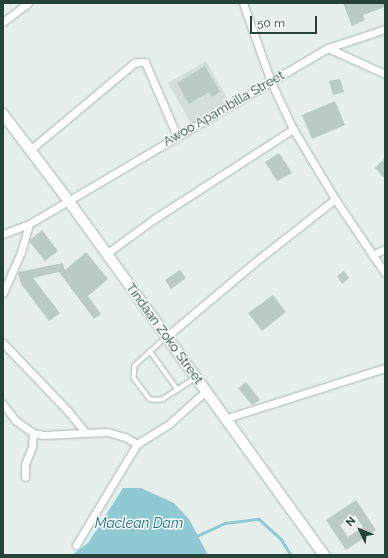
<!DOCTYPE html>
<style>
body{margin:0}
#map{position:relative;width:388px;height:558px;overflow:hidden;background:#e6efeb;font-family:Raleway,sans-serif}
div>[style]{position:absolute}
.built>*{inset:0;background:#d4dfda}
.water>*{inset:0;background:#8ec9d4}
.stream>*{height:2.5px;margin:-1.25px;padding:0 1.25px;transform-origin:1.25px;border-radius:1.25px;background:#8ec9d4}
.building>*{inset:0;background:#bbcac4}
.roads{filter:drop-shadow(0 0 1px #a8b8b2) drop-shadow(0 0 1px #a8b8b2)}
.lane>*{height:3.5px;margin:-1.75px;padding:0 1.75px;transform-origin:1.75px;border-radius:1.75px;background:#fff}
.street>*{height:7px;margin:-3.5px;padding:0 3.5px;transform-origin:3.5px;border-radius:3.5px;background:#fff}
.secondary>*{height:10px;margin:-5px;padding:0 5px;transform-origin:5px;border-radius:5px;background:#fff}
span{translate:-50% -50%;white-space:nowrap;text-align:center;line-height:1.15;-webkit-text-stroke:3px #f7fbf9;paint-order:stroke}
.street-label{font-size:13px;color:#24423a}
.water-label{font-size:14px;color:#1c6f80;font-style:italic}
.frame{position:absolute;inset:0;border:4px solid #24423a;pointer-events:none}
.north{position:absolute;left:340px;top:510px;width:40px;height:40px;-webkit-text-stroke:3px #f7fbf9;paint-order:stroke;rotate:313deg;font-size:11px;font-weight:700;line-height:16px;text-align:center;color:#24423a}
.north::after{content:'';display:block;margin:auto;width:14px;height:18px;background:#24423a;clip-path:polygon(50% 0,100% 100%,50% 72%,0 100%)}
.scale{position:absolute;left:250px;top:16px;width:67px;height:18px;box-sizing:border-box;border:2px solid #24423a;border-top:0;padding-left:5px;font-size:12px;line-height:14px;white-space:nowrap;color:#24423a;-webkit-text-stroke:3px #f7fbf9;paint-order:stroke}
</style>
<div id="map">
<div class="built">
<div style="clip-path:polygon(206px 61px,230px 103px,192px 125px,168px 83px)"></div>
</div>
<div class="water">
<div style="clip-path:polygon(123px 488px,141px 488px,174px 503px,189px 519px,208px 555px,72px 555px,88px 543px)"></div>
</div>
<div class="stream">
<div style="left:197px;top:536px;width:31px;rotate:-25deg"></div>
<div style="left:225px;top:523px;width:34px;rotate:-7deg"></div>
<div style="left:259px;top:519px;width:30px;rotate:42deg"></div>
<div style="left:281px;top:539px;width:19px;rotate:58deg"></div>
</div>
<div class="building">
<div style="clip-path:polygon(343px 3px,385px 3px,385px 7px,363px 15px,365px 20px,352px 26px)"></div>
<div style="clip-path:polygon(205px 66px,220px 92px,212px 97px,209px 92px,189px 104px,177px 83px)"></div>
<div style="clip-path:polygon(340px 79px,344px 92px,333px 95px,329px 81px)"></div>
<div style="clip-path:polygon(335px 101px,345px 125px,312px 139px,302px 115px)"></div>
<div style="clip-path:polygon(279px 153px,292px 173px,277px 181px,265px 162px)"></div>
<div style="clip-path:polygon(385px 158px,385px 179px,375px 168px)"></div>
<div style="clip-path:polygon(42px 230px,58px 251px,45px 261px,29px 241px)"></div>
<div style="clip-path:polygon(86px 252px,108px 279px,88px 296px,101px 314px,94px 319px,59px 272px,33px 278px,60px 313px,49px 321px,21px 284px,18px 272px,63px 263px,65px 270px)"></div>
<div style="clip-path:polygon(180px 270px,186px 278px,171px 289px,165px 280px)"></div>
<div style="clip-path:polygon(344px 271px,349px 278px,342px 284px,337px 276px)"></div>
<div style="clip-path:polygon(273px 295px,286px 312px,262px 331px,248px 313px)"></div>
<div style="clip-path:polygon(246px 382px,260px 400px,252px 405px,238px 388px)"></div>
<div style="clip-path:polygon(evenodd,356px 500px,376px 530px,346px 550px,326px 520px,356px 500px,355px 515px,363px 527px,348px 537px,340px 525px,355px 515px)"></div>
</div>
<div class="roads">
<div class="lane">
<div style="left:166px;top:338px;width:42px;rotate:137.9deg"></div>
<div style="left:135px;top:366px;width:12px;rotate:95deg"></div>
<div style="left:134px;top:378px;width:26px;rotate:53deg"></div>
<div style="left:150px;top:399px;width:6px;rotate:9deg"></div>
<div style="left:156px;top:400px;width:7px;rotate:-8deg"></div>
<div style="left:163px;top:399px;width:38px;rotate:-33deg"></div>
<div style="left:150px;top:351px;width:48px;rotate:54.3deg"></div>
</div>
<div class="street">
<div style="left:243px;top:3px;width:84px;rotate:70.5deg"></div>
<div style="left:271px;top:82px;width:52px;rotate:64.9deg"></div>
<div style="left:293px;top:129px;width:82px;rotate:59deg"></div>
<div style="left:335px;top:199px;width:89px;rotate:56deg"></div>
<div style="left:3px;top:22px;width:31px;rotate:-37deg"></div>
<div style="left:328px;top:48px;width:63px;rotate:24.5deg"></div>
<div style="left:30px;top:150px;width:136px;rotate:-39.9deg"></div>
<div style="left:134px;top:63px;width:6px;rotate:-9deg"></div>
<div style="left:140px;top:62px;width:5px"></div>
<div style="left:145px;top:62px;width:8px;rotate:67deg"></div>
<div style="left:148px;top:69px;width:73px;rotate:66.6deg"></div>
<div style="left:3px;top:234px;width:28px;rotate:-21deg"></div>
<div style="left:29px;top:224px;width:347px;rotate:-30.5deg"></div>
<div style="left:328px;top:48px;width:60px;rotate:-18.4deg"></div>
<div style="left:106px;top:254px;width:59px;rotate:-36.1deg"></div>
<div style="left:154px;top:219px;width:166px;rotate:-32.9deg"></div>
<div style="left:372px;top:255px;width:14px;rotate:-25deg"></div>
<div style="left:3px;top:293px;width:45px;rotate:-66.3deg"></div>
<div style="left:21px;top:252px;width:29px;rotate:-74deg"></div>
<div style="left:166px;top:337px;width:116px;rotate:-40.1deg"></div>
<div style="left:255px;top:262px;width:102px;rotate:-38.2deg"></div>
<div style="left:3px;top:343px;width:94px;rotate:46.3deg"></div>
<div style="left:68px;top:411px;width:28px;rotate:51deg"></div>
<div style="left:3px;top:404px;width:20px;rotate:53deg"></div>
<div style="left:15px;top:420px;width:22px;rotate:36deg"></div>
<div style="left:33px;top:433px;width:14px;rotate:94deg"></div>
<div style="left:32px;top:447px;width:18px;rotate:112deg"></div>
<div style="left:25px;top:464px;width:13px;rotate:90deg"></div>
<div style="left:224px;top:419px;width:169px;rotate:-17.6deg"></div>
<div style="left:33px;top:433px;width:10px;rotate:11deg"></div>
<div style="left:43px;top:435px;width:64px;rotate:-2.7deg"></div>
<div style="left:107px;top:432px;width:19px;rotate:16deg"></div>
<div style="left:125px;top:437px;width:14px;rotate:30deg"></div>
<div style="left:76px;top:545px;width:118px;rotate:-58.9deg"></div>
<div style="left:137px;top:444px;width:39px;rotate:-32deg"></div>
<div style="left:170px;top:423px;width:48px;rotate:-41.6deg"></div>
</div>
<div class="secondary">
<div style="left:3px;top:114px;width:108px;rotate:52.9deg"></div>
<div style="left:68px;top:200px;width:438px;rotate:54.2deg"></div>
</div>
</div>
<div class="street-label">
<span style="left:224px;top:109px;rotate:-30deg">Awoo Apambilla Street</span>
<span style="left:164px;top:334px;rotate:54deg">Tindaan Zoko Street</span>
</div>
<div class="water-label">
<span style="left:139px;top:523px">Maclean Dam</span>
</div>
<div class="frame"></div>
<div class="north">N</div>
<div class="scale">50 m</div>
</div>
